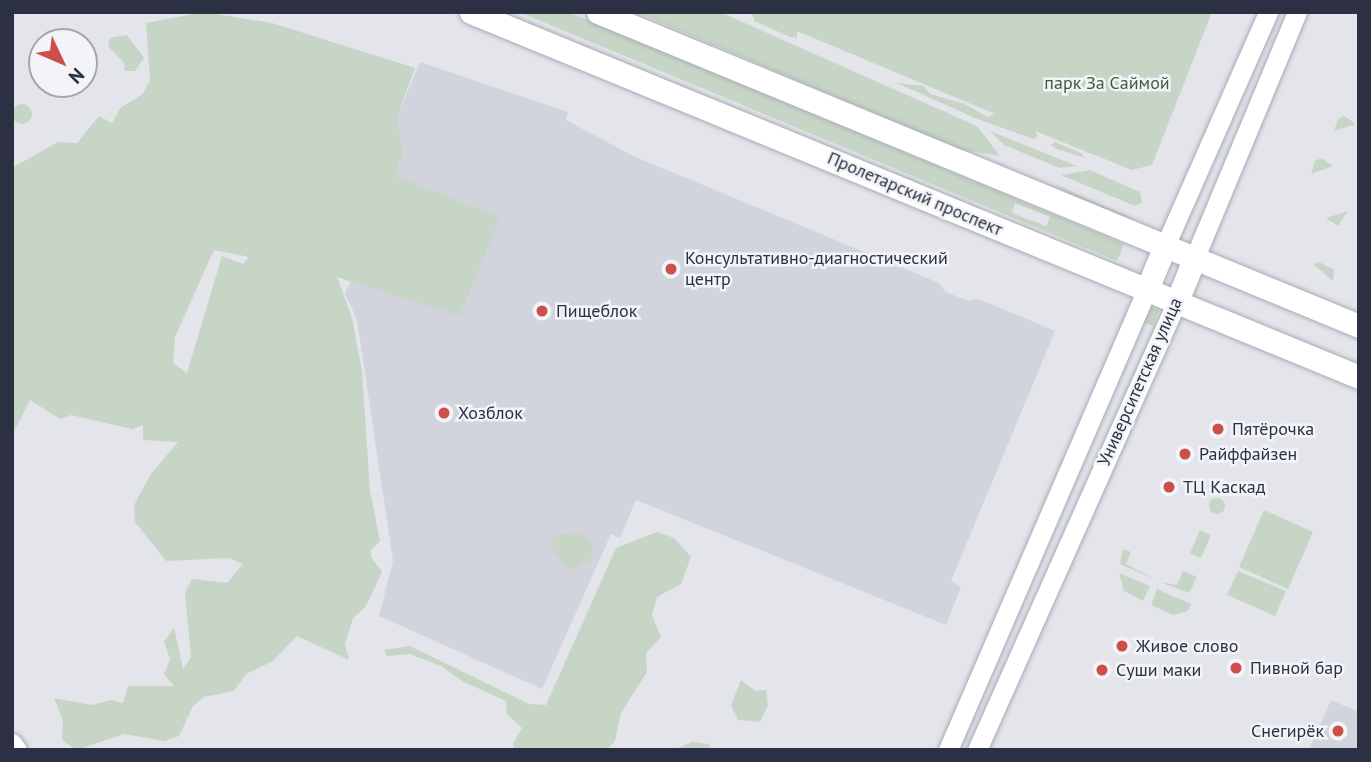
<!DOCTYPE html>
<meta charset="utf-8">
<style>
body{margin:0}
#map{position:relative;width:1371px;height:762px;overflow:hidden;background:#e3e5eb;font-family:"PT Sans",sans-serif}
div>[style]{position:absolute}
.built>*{inset:0;background:#d1d4dd}
.green>*{inset:0;background:#c6d5c5}
.round{border-radius:50%}
.roads{filter:drop-shadow(0 0 2px #a8abb5) drop-shadow(0 0 2px #a8abb5)}
.secondary>*{height:19px;margin:-9.5px;padding:0 9.5px;transform-origin:9.5px;border-radius:9.5px;background:#fff}
.primary>*{height:23px;margin:-11.5px;padding:0 11.5px;transform-origin:11.5px;border-radius:11.5px;background:#fff}
.dots>*{width:19px;height:19px;translate:-50% -50%;box-sizing:border-box;border:4px solid #f3f4f8;border-radius:50%}
span{translate:-50% -50%;white-space:nowrap;text-align:center;line-height:1.15;-webkit-text-stroke:5px #f3f4f8;paint-order:stroke}
.park-label{font-size:18px;color:#395f38}
.street-label{font-size:18px;color:#2b3043}
.poi-label{font-size:18px;color:#2b3043}
.left{translate:0 -50%;text-align:left}
.right{translate:-100% -50%;text-align:right}
.frame{position:absolute;inset:0;border:14px solid #2b3043;pointer-events:none}
.north{position:absolute;left:28px;top:28px;width:70px;height:70px;box-sizing:border-box;background:#f3f4f8;border:2px solid #a3a6b0;border-radius:50%;rotate:134deg;font-size:19px;font-weight:700;line-height:28px;text-align:center;color:#2b3043}
.north::after{content:'';display:block;margin:auto;width:24px;height:32px;background:#cd4e4b;clip-path:polygon(50% 0,100% 100%,50% 72%,0 100%)}
</style>
<div id="map">
<div class="built">
<div style="clip-path:polygon(420px 62px,568px 112px,566px 120px,633px 156px,939px 283px,946px 292px,968px 301px,979px 299px,1055px 331px,951px 581px,961px 587px,946px 625px,636px 500px,620px 538px,611px 534px,542px 689px,379px 616px,393px 561px,357px 320px,345px 293px,352px 279px,460px 316px,499px 217px,396px 176px,403px 151px,397px 117px)"></div>
<div style="clip-path:polygon(1331px 700px,1359px 712px,1359px 750px,1309px 750px)"></div>
</div>
<div class="green">
<div style="clip-path:polygon(evenodd,204px 12px,272px 23px,415px 68px,397px 117px,403px 151px,396px 176px,500px 217px,460px 316px,337px 277px,352px 318px,362px 371px,370px 491px,380px 541px,371px 550px,371px 557px,382px 572px,366px 606px,353px 618px,345px 644px,349px 660px,297px 636px,273px 661px,246px 674px,234px 691px,204px 697px,193px 706px,179px 736px,164px 741px,124px 734px,77px 750px,62px 740px,63px 721px,54px 698px,92px 705px,111px 700px,123px 703px,128px 686px,174px 686px,164px 674px,170px 659px,164px 642px,174px 627px,183px 669px,191px 657px,185px 593px,192px 579px,227px 583px,243px 564px,229px 558px,166px 561px,135px 522px,134px 505px,151px 474px,178px 442px,143px 440px,143px 425px,132px 429px,71px 415px,60px 419px,30px 400px,12px 435px,12px 168px,58px 142px,77px 143px,99px 116px,112px 123px,120px 108px,143px 94px,150px 80px,146px 23px,204px 12px,214px 250px,249px 257px,243px 264px,222px 256px,187px 373px,173px 363px,175px 337px,214px 250px)"></div>
<div style="clip-path:polygon(evenodd,519px 12px,568px 12px,1124px 244px,1117px 261px,519px 12px,1015px 203px,1050px 217px,1046px 226px,1012px 213px,1015px 203px)"></div>
<div style="clip-path:polygon(636px 12px,720px 12px,977px 126px,1000px 156px,959px 149px)"></div>
<div style="clip-path:polygon(752px 12px,1212px 12px,1152px 165px,1132px 170px,1035px 131px,1038px 137px,1033px 139px,975px 118px,897px 83px,924px 86px,930px 94px,965px 104px,987px 117px,995px 114px,797px 31px,797px 38px,790px 37px,754px 21px)"></div>
<div style="clip-path:polygon(127px 35px,144px 58px,135px 71px,125px 71px,124px 63px,108px 46px,110px 38px)"></div>
<div class="round" style="left:12px;top:104px;width:20px;height:20px"></div>
<div style="clip-path:polygon(1344px 116px,1356px 124px,1334px 131px,1338px 119px)"></div>
<div style="clip-path:polygon(990px 131px,1077px 166px,1060px 168px,1004px 145px)"></div>
<div style="clip-path:polygon(1055px 142px,1081px 153px,1085px 158px,1057px 149px,1051px 145px)"></div>
<div style="clip-path:polygon(1321px 158px,1333px 166px,1311px 174px,1315px 161px)"></div>
<div style="clip-path:polygon(1090px 170px,1140px 192px,1142px 202px,1135px 206px,1061px 175px)"></div>
<div style="clip-path:polygon(1054px 184px,1132px 218px,1130px 224px,1086px 204px)"></div>
<div style="clip-path:polygon(1348px 211px,1338px 226px,1326px 218px)"></div>
<div style="clip-path:polygon(1319px 262px,1334px 270px,1333px 281px,1313px 264px)"></div>
<div style="clip-path:polygon(1150px 307px,1159px 310px,1153px 326px,1143px 322px)"></div>
<div class="round" style="left:1209px;top:498px;width:16px;height:16px"></div>
<div style="clip-path:polygon(1264px 510px,1313px 532px,1288px 589px,1239px 567px)"></div>
<div style="clip-path:polygon(1200px 530px,1211px 535px,1201px 558px,1190px 553px)"></div>
<div style="clip-path:polygon(657px 532px,674px 538px,691px 557px,681px 584px,657px 597px,652px 615px,661px 637px,646px 653px,647px 672px,621px 713px,615px 741px,607px 750px,515px 750px,513px 744px,522px 728px,507px 714px,506px 701px,462px 681px,441px 666px,410px 654px,387px 656px,384px 650px,410px 646px,529px 704px,546px 705px,616px 548px)"></div>
<div style="clip-path:polygon(577px 533px,590px 541px,593px 550px,589px 564px,584px 562px,574px 570px,563px 564px,550px 545px,555px 535px)"></div>
<div style="clip-path:polygon(1123px 549px,1131px 552px,1126px 564px,1156px 580px,1120px 564px)"></div>
<div style="clip-path:polygon(1183px 571px,1197px 577px,1189px 593px,1160px 582px,1177px 585px)"></div>
<div style="clip-path:polygon(1238px 571px,1286px 591px,1275px 616px,1227px 595px)"></div>
<div style="clip-path:polygon(1119px 573px,1150px 586px,1143px 601px,1124px 591px)"></div>
<div style="clip-path:polygon(1157px 589px,1191px 604px,1188px 611px,1173px 615px,1151px 605px)"></div>
<div style="clip-path:polygon(741px 680px,755px 691px,766px 690px,768px 705px,760px 722px,738px 720px,731px 705px)"></div>
<div style="clip-path:polygon(692px 742px,708px 744px,712px 750px,673px 750px)"></div>
</div>
<div class="roads">
<div class="secondary">
<div style="left:1165px;top:246px;width:256px;rotate:-66.2deg"></div>
<div style="left:1195px;top:257px;width:265px;rotate:-67.4deg"></div>
<div style="left:12px;top:743px;width:9px;rotate:54deg"></div>
<div style="left:948px;top:750px;width:502px;rotate:-66.65deg"></div>
<div style="left:977px;top:750px;width:492px;rotate:-66deg"></div>
</div>
<div class="primary">
<div style="left:471px;top:12px;width:960px;rotate:22.34deg"></div>
<div style="left:598px;top:12px;width:823px;rotate:22.42deg"></div>
<div style="left:1147px;top:289px;width:47px;rotate:-67.3deg"></div>
<div style="left:1177px;top:301px;width:48px;rotate:-67.8deg"></div>
</div>
</div>
<div class="dots">
<div style="left:671px;top:269px;background:#cd4e4b"></div>
<div style="left:542px;top:311px;background:#cd4e4b"></div>
<div style="left:444px;top:413px;background:#cd4e4b"></div>
<div style="left:1218px;top:429px;background:#cd4e4b"></div>
<div style="left:1185px;top:454px;background:#cd4e4b"></div>
<div style="left:1169px;top:487px;background:#cd4e4b"></div>
<div style="left:1122px;top:646px;background:#cd4e4b"></div>
<div style="left:1236px;top:668px;background:#cd4e4b"></div>
<div style="left:1102px;top:670px;background:#cd4e4b"></div>
<div style="left:1338px;top:731px;background:#cd4e4b"></div>
</div>
<div class="park-label">
<span style="left:1107px;top:83px">парк За Саймой</span>
</div>
<div class="street-label">
<span style="left:915px;top:194px;rotate:23deg">Пролетарский проспект</span>
<span style="left:1140px;top:382px;rotate:-66deg">Университетская улица</span>
</div>
<div class="poi-label">
<span class="left" style="left:685px;top:269px">Консультативно-диагностический<br>центр</span>
<span class="left" style="left:556px;top:311px">Пищеблок</span>
<span class="left" style="left:458px;top:413px">Хозблок</span>
<span class="left" style="left:1232px;top:429px">Пятёрочка</span>
<span class="left" style="left:1199px;top:454px">Райффайзен</span>
<span class="left" style="left:1183px;top:487px">ТЦ Каскад</span>
<span class="left" style="left:1136px;top:646px">Живое слово</span>
<span class="left" style="left:1250px;top:668px">Пивной бар</span>
<span class="left" style="left:1116px;top:670px">Суши маки</span>
<span class="right" style="left:1324px;top:731px">Снегирёк</span>
</div>
<div class="frame"></div>
<div class="north">N</div>
</div>
